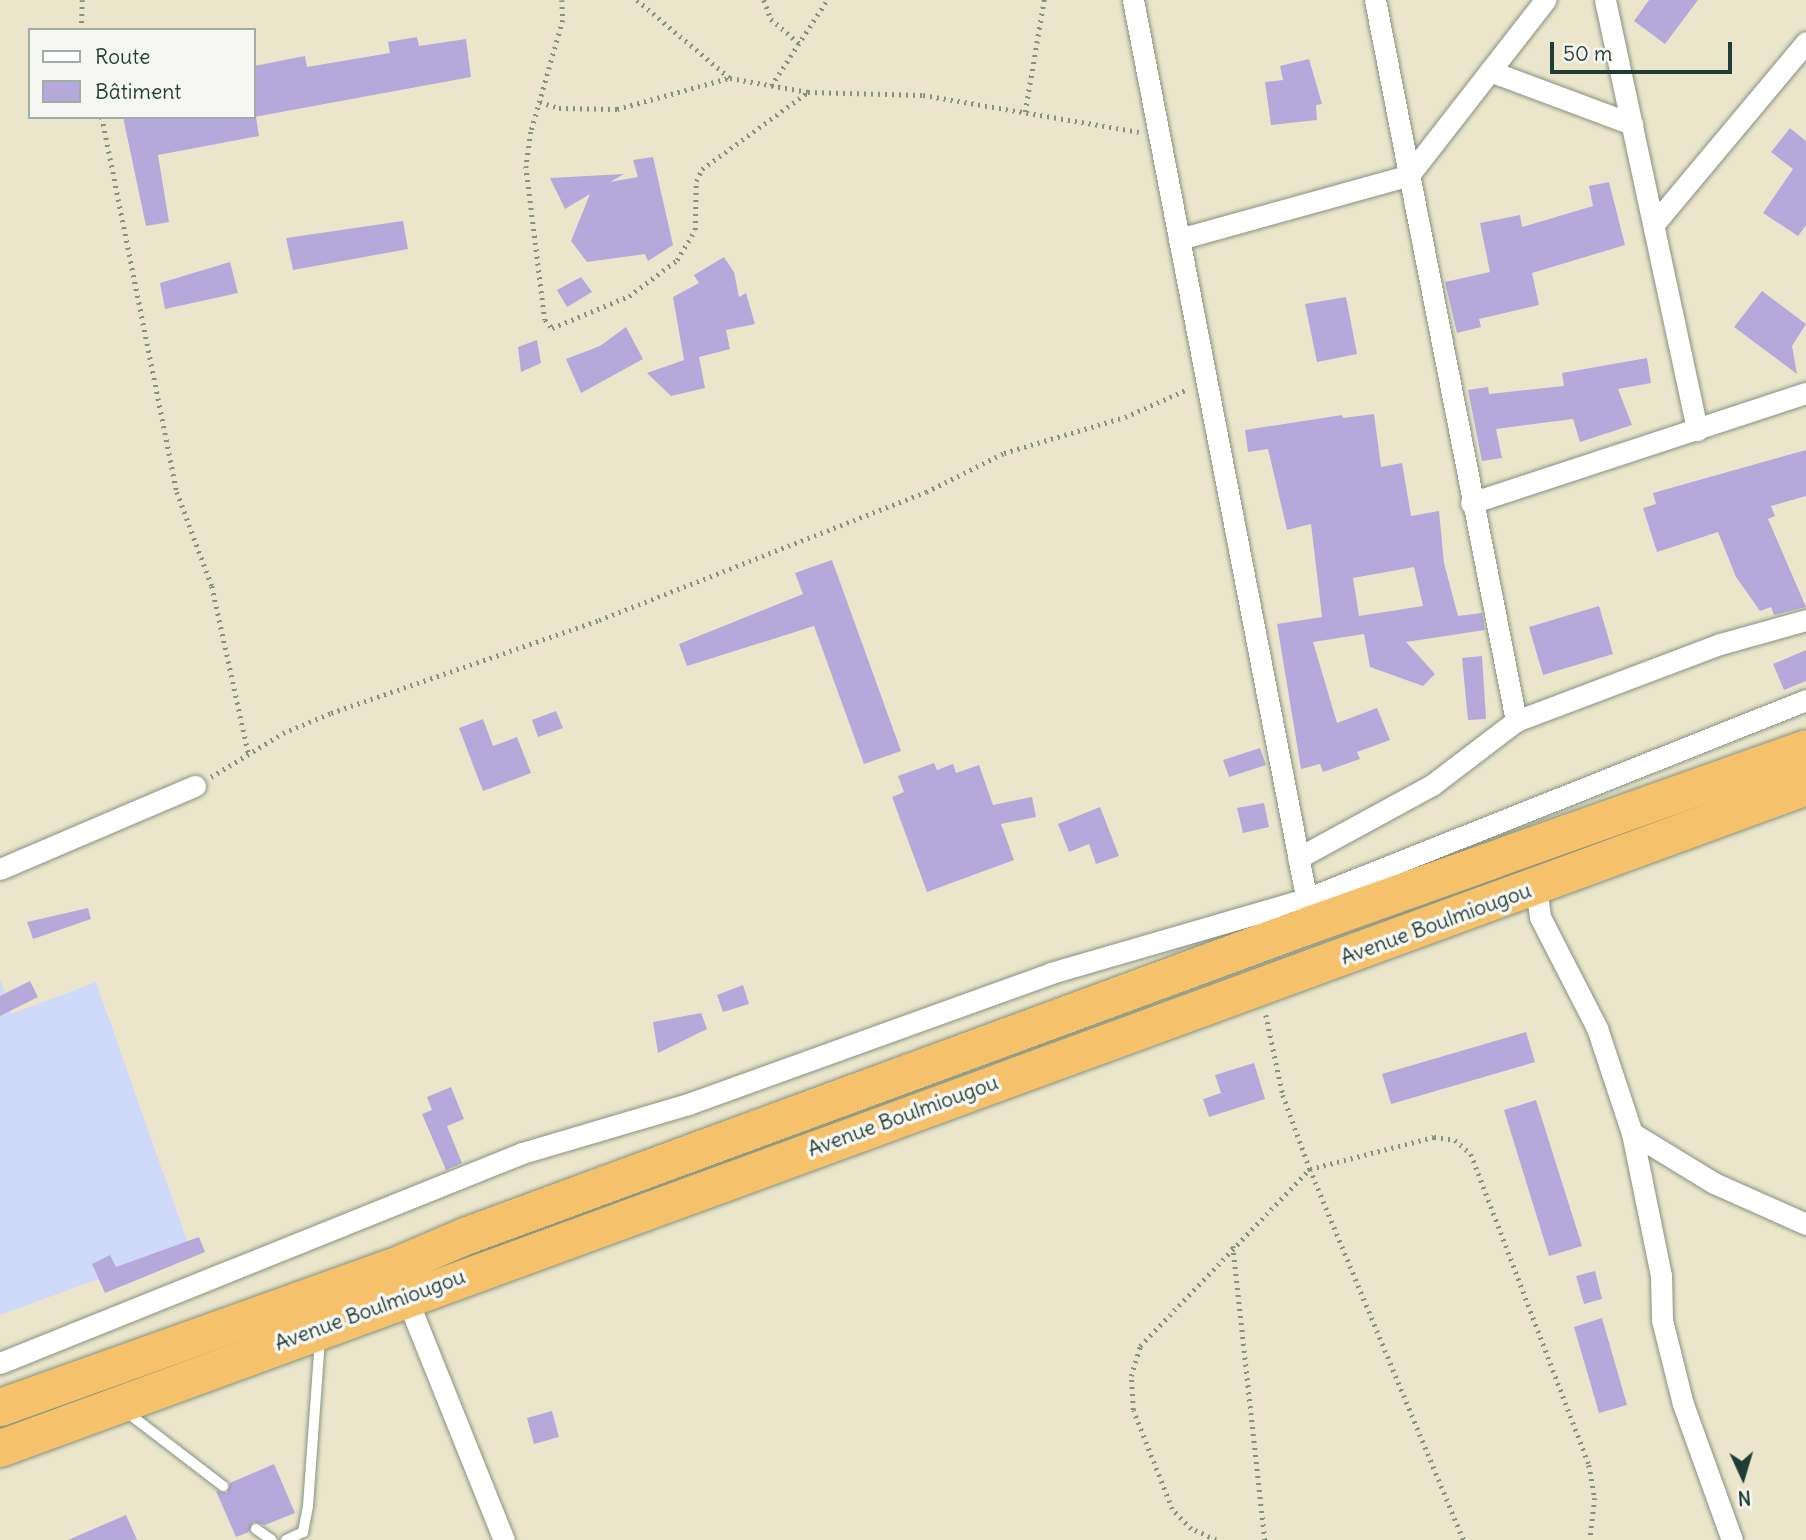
<!DOCTYPE html>
<meta charset="utf-8">
<style>
body{margin:0}
#map{position:relative;width:1806px;height:1540px;overflow:hidden;background:#ebe6cb;font-family:Delius,sans-serif}
div>[style]{position:absolute}
.built>*{inset:0;background:#cfdafa}
.building>*{inset:0;background:#b5a9dc}
.path>*{height:4.5px;margin-top:-2.25px;transform-origin:0;background:repeating-linear-gradient(90deg,#859280 0 2px,transparent 0 7px)}
.roads{filter:drop-shadow(0 0 2px #859280) drop-shadow(0 0 2px #859280)}
.lane>*{height:10px;margin:-5px;padding:0 5px;transform-origin:5px;border-radius:5px;background:#fff}
.street>*{height:21px;margin:-10.5px;padding:0 10.5px;transform-origin:10.5px;border-radius:10.5px;background:#fff}
.highway>*{height:37px;margin:-18.5px;padding:0 18.5px;transform-origin:18.5px;border-radius:18.5px;background:#f5c16b}
span{translate:-50% -50%;white-space:nowrap;text-align:center;line-height:1.15;-webkit-text-stroke:7px #f6f6f2;paint-order:stroke}
.street-label{font-size:21px;color:#1f3d34}
.legend{position:absolute;left:28px;top:28px;width:228px;height:91px;box-sizing:border-box;background:#f6f6f2;border:2px solid #a0aca6;margin:0;padding:9px 12px;list-style:none;font-size:21px;color:#1f3d34}
.legend li{display:flex;align-items:center;gap:14px;height:35px}
.legend b{width:35px;border:2px solid #a0aca6}
.north{position:absolute;left:1708px;top:1442px;width:70px;height:70px;-webkit-text-stroke:5px #f6f6f2;paint-order:stroke;rotate:176deg;font-size:19px;font-weight:700;line-height:28px;text-align:center;color:#1f3d34}
.north::after{content:'';display:block;margin:auto;width:24px;height:32px;background:#1f3d34;clip-path:polygon(50% 0,100% 100%,50% 72%,0 100%)}
.scale{position:absolute;left:1550px;top:42px;width:182px;height:32px;box-sizing:border-box;border:4px solid #1f3d34;border-top:0;padding-left:9px;font-size:21px;line-height:24px;white-space:nowrap;color:#1f3d34;-webkit-text-stroke:5px #f6f6f2;paint-order:stroke}
</style>
<div id="map">
<div class="built">
<div style="clip-path:polygon(0 978px,11px 1014px,96px 982px,189px 1246px,0 1315px)"></div>
</div>
<div class="building">
<div style="clip-path:polygon(1649px 0,1698px 0,1665px 44px,1634px 21px)"></div>
<div style="clip-path:polygon(417px 37px,419px 46px,466px 39px,471px 77px,254px 117px,254px 66px,305px 56px,307px 67px,390px 53px,388px 42px)"></div>
<div style="clip-path:polygon(1309px 59px,1322px 104px,1316px 105px,1317px 120px,1271px 125px,1265px 82px,1283px 80px,1280px 66px)"></div>
<div style="clip-path:polygon(123px 117px,256px 117px,259px 136px,158px 155px,169px 222px,146px 226px)"></div>
<div style="clip-path:polygon(1790px 128px,1806px 141px,1806px 225px,1798px 236px,1763px 213px,1793px 169px,1771px 152px)"></div>
<div style="clip-path:polygon(653px 157px,673px 245px,648px 261px,645px 254px,587px 262px,571px 241px,590px 194px,565px 209px,550px 178px,624px 174px,610px 182px,638px 177px,633px 160px)"></div>
<div style="clip-path:polygon(1609px 182px,1625px 245px,1532px 273px,1539px 305px,1479px 319px,1481px 327px,1457px 333px,1445px 282px,1490px 272px,1480px 223px,1520px 215px,1522px 227px,1593px 206px,1589px 186px)"></div>
<div style="clip-path:polygon(403px 221px,408px 249px,293px 270px,286px 238px)"></div>
<div style="clip-path:polygon(724px 257px,734px 272px,739px 297px,746px 293px,755px 324px,726px 330px,730px 349px,699px 357px,705px 388px,671px 396px,647px 373px,684px 360px,673px 297px,699px 283px,694px 275px)"></div>
<div style="clip-path:polygon(230px 262px,238px 293px,165px 309px,160px 283px)"></div>
<div style="clip-path:polygon(581px 277px,592px 292px,567px 307px,557px 290px)"></div>
<div style="clip-path:polygon(1762px 291px,1806px 324px,1792px 346px,1797px 374px,1734px 327px)"></div>
<div style="clip-path:polygon(1346px 297px,1357px 354px,1317px 362px,1305px 304px)"></div>
<div style="clip-path:polygon(626px 327px,643px 359px,581px 393px,566px 359px,600px 346px)"></div>
<div style="clip-path:polygon(537px 340px,541px 363px,521px 372px,518px 347px)"></div>
<div style="clip-path:polygon(1647px 358px,1651px 383px,1618px 389px,1632px 425px,1580px 442px,1573px 419px,1496px 429px,1502px 458px,1482px 461px,1468px 390px,1488px 387px,1489px 394px,1564px 386px,1562px 373px)"></div>
<div style="clip-path:polygon(evenodd,1374px 414px,1381px 467px,1402px 463px,1411px 516px,1439px 511px,1444px 563px,1458px 616px,1482px 613px,1485px 630px,1406px 642px,1435px 674px,1423px 686px,1370px 667px,1364px 634px,1313px 642px,1337px 723px,1377px 708px,1390px 740px,1357px 752px,1360px 759px,1323px 772px,1320px 764px,1301px 769px,1277px 624px,1322px 617px,1311px 524px,1287px 530px,1268px 449px,1248px 452px,1245px 430px,1342px 415px,1343px 418px,1374px 414px,1414px 567px,1423px 606px,1359px 616px,1353px 578px,1414px 567px)"></div>
<div style="clip-path:polygon(1806px 450px,1806px 496px,1771px 506px,1775px 516px,1768px 519px,1806px 607px,1774px 615px,1771px 607px,1760px 611px,1736px 577px,1718px 532px,1657px 552px,1643px 508px,1656px 504px,1653px 493px)"></div>
<div style="clip-path:polygon(832px 560px,901px 751px,864px 764px,814px 626px,687px 666px,679px 644px,803px 594px,795px 573px)"></div>
<div style="clip-path:polygon(1599px 606px,1613px 654px,1543px 675px,1529px 627px)"></div>
<div style="clip-path:polygon(1806px 650px,1806px 681px,1784px 690px,1773px 664px)"></div>
<div style="clip-path:polygon(1482px 656px,1486px 719px,1468px 720px,1462px 658px)"></div>
<div style="clip-path:polygon(556px 711px,563px 728px,538px 737px,532px 720px)"></div>
<div style="clip-path:polygon(483px 719px,493px 746px,517px 737px,531px 773px,483px 791px,459px 728px)"></div>
<div style="clip-path:polygon(1260px 748px,1266px 765px,1229px 777px,1223px 760px)"></div>
<div style="clip-path:polygon(934px 763px,937px 770px,953px 764px,956px 773px,979px 765px,993px 805px,1032px 797px,1036px 817px,1001px 824px,1014px 860px,927px 892px,892px 797px,904px 792px,898px 776px)"></div>
<div style="clip-path:polygon(1264px 803px,1269px 827px,1243px 833px,1237px 808px)"></div>
<div style="clip-path:polygon(1100px 807px,1119px 856px,1096px 864px,1089px 844px,1069px 852px,1058px 824px)"></div>
<div style="clip-path:polygon(88px 908px,91px 919px,33px 939px,27px 922px)"></div>
<div style="clip-path:polygon(30px 981px,38px 997px,0 1016px,0 996px)"></div>
<div style="clip-path:polygon(743px 985px,749px 1004px,723px 1012px,717px 995px)"></div>
<div style="clip-path:polygon(701px 1013px,707px 1029px,658px 1053px,653px 1022px)"></div>
<div style="clip-path:polygon(1526px 1032px,1535px 1062px,1391px 1104px,1382px 1074px)"></div>
<div style="clip-path:polygon(1254px 1063px,1265px 1099px,1209px 1117px,1203px 1099px,1221px 1093px,1215px 1075px)"></div>
<div style="clip-path:polygon(451px 1087px,464px 1119px,447px 1126px,462px 1163px,446px 1170px,422px 1114px,432px 1110px,427px 1097px)"></div>
<div style="clip-path:polygon(1536px 1100px,1582px 1246px,1549px 1256px,1504px 1110px)"></div>
<div style="clip-path:polygon(199px 1237px,205px 1252px,105px 1293px,92px 1264px,110px 1255px,116px 1267px)"></div>
<div style="clip-path:polygon(1595px 1271px,1602px 1299px,1584px 1304px,1576px 1276px)"></div>
<div style="clip-path:polygon(1602px 1318px,1627px 1405px,1599px 1413px,1574px 1327px)"></div>
<div style="clip-path:polygon(552px 1411px,559px 1437px,534px 1444px,527px 1418px)"></div>
<div style="clip-path:polygon(274px 1464px,295px 1513px,265px 1525px,253px 1522px,249px 1532px,236px 1537px,216px 1491px,227px 1493px,230px 1483px)"></div>
<div style="clip-path:polygon(126px 1515px,137px 1540px,68px 1540px)"></div>
</div>
<div class="path">
<div style="left:562px;top:0;width:20px;rotate:87deg"></div>
<div style="left:563px;top:20px;width:116px;rotate:105.9deg"></div>
<div style="left:531px;top:132px;width:34px;rotate:98deg"></div>
<div style="left:526px;top:166px;width:155px;rotate:83deg"></div>
<div style="left:545px;top:320px;width:11px;rotate:49deg"></div>
<div style="left:552px;top:328px;width:83px;rotate:-22.6deg"></div>
<div style="left:629px;top:296px;width:60px;rotate:-36.9deg"></div>
<div style="left:677px;top:260px;width:35px;rotate:-59deg"></div>
<div style="left:695px;top:230px;width:49px;rotate:-88.8deg"></div>
<div style="left:696px;top:181px;width:13px;rotate:-63deg"></div>
<div style="left:702px;top:169px;width:131px;rotate:-36deg"></div>
<div style="left:637px;top:0;width:121px;rotate:40deg"></div>
<div style="left:730px;top:78px;width:79px;rotate:10.2deg"></div>
<div style="left:808px;top:92px;width:115px;rotate:1.5deg"></div>
<div style="left:923px;top:95px;width:219px;rotate:9.7deg"></div>
<div style="left:764px;top:0;width:20px;rotate:70deg"></div>
<div style="left:771px;top:19px;width:40px;rotate:41deg"></div>
<div style="left:81px;top:30px;width:30px;rotate:-88deg"></div>
<div style="left:771px;top:86px;width:103px;rotate:-56.9deg"></div>
<div style="left:540px;top:102px;width:20px;rotate:18deg"></div>
<div style="left:559px;top:108px;width:58px;rotate:1deg"></div>
<div style="left:617px;top:109px;width:116px;rotate:-15.5deg"></div>
<div style="left:1025px;top:112px;width:114px;rotate:-80.4deg"></div>
<div style="left:102px;top:117px;width:382px;rotate:78.7deg"></div>
<div style="left:177px;top:492px;width:100px;rotate:69.6deg"></div>
<div style="left:212px;top:586px;width:174px;rotate:77.7deg"></div>
<div style="left:211px;top:777px;width:84px;rotate:-31.4deg"></div>
<div style="left:283px;top:733px;width:52px;rotate:-22.6deg"></div>
<div style="left:331px;top:713px;width:284px;rotate:-19.1deg"></div>
<div style="left:599px;top:620px;width:351px;rotate:-21.4deg"></div>
<div style="left:926px;top:492px;width:87px;rotate:-26.6deg"></div>
<div style="left:1004px;top:453px;width:126px;rotate:-16.6deg"></div>
<div style="left:1125px;top:417px;width:67px;rotate:-23.9deg"></div>
<div style="left:1266px;top:1015px;width:82px;rotate:78deg"></div>
<div style="left:1283px;top:1095px;width:79px;rotate:70deg"></div>
<div style="left:1310px;top:1169px;width:402px;rotate:67.5deg"></div>
<div style="left:1233px;top:1246px;width:296px;rotate:83.8deg"></div>
<div style="left:1216px;top:1540px;width:27px;rotate:-156deg"></div>
<div style="left:1191px;top:1529px;width:28px;rotate:-134deg"></div>
<div style="left:1172px;top:1509px;width:106px;rotate:-111.5deg"></div>
<div style="left:1133px;top:1410px;width:34px;rotate:-93deg"></div>
<div style="left:1131px;top:1376px;width:31px;rotate:-73deg"></div>
<div style="left:1140px;top:1346px;width:245px;rotate:-46.2deg"></div>
<div style="left:1310px;top:1169px;width:128px;rotate:-14.5deg"></div>
<div style="left:1434px;top:1137px;width:21px;rotate:8deg"></div>
<div style="left:1455px;top:1140px;width:21px;rotate:41deg"></div>
<div style="left:1471px;top:1154px;width:333px;rotate:69.2deg"></div>
<div style="left:1589px;top:1465px;width:34px;rotate:80deg"></div>
<div style="left:1595px;top:1498px;width:42px;rotate:96.8deg"></div>
</div>
<div class="roads">
<div class="lane">
<div style="left:124px;top:1410px;width:125px;rotate:37.5deg"></div>
<div style="left:256px;top:1529px;width:19px;rotate:35deg"></div>
<div style="left:286px;top:1540px;width:19px;rotate:-25deg"></div>
<div style="left:303px;top:1532px;width:26px;rotate:-79deg"></div>
<div style="left:308px;top:1506px;width:168px;rotate:-85.9deg"></div>
</div>
<div class="street">
<div style="left:1133px;top:0;width:929px;rotate:79.08deg"></div>
<div style="left:1375px;top:0;width:735px;rotate:78.93deg"></div>
<div style="left:1605px;top:0;width:440px;rotate:77.9deg"></div>
<div style="left:1490px;top:71px;width:152px;rotate:20.5deg"></div>
<div style="left:1654px;top:224px;width:237px;rotate:-50.1deg"></div>
<div style="left:1179px;top:239px;width:239px;rotate:-15.5deg"></div>
<div style="left:1409px;top:175px;width:222px;rotate:-52.1deg"></div>
<div style="left:1471px;top:503px;width:353px;rotate:-18.2deg"></div>
<div style="left:1298px;top:858px;width:153px;rotate:-28.6deg"></div>
<div style="left:1432px;top:785px;width:106px;rotate:-37.3deg"></div>
<div style="left:1516px;top:721px;width:218px;rotate:-20.7deg"></div>
<div style="left:1720px;top:644px;width:89px;rotate:-15.6deg"></div>
<div style="left:0;top:869px;width:212px;rotate:-23.1deg"></div>
<div style="left:1536px;top:888px;width:29px;rotate:82deg"></div>
<div style="left:1540px;top:917px;width:125px;rotate:62.8deg"></div>
<div style="left:1597px;top:1028px;width:111px;rotate:71.6deg"></div>
<div style="left:1632px;top:1133px;width:145px;rotate:78.5deg"></div>
<div style="left:1661px;top:1275px;width:45px;rotate:88.7deg"></div>
<div style="left:1662px;top:1320px;width:87px;rotate:76deg"></div>
<div style="left:1683px;top:1404px;width:145px;rotate:70.2deg"></div>
<div style="left:1632px;top:1133px;width:96px;rotate:31.4deg"></div>
<div style="left:1714px;top:1183px;width:101px;rotate:24deg"></div>
<div style="left:403px;top:1289px;width:271px;rotate:68.1deg"></div>
<div style="left:0;top:1363px;width:563px;rotate:-21.91deg"></div>
<div style="left:522px;top:1153px;width:173px;rotate:-16.4deg"></div>
<div style="left:688px;top:1104px;width:386px;rotate:-19.8deg"></div>
<div style="left:1051px;top:973px;width:266px;rotate:-16.2deg"></div>
<div style="left:1306px;top:899px;width:538px;rotate:-21.7deg"></div>
</div>
<div class="highway">
<div style="left:0;top:1407px;width:416px;rotate:-19.7deg"></div>
<div style="left:392px;top:1267px;width:82px;rotate:-23.1deg"></div>
<div style="left:467px;top:1235px;width:899px;rotate:-20.23deg"></div>
<div style="left:1311px;top:924px;width:525px;rotate:-19.57deg"></div>
<div style="left:0;top:1448px;width:1924px;rotate:-20.13deg"></div>
</div>
</div>
<div class="street-label">
<span style="left:1436px;top:924px;rotate:-20deg">Avenue Boulmiougou</span>
<span style="left:903px;top:1116px;rotate:-20deg">Avenue Boulmiougou</span>
<span style="left:370px;top:1310px;rotate:-20deg">Avenue Boulmiougou</span>
</div>
<ul class="legend">
<li><b style="height:9px;background:#fff"></b>Route</li>
<li><b style="height:19px;background:#b5a9dc"></b>Bâtiment</li>
</ul>
<div class="north">N</div>
<div class="scale">50 m</div>
</div>
